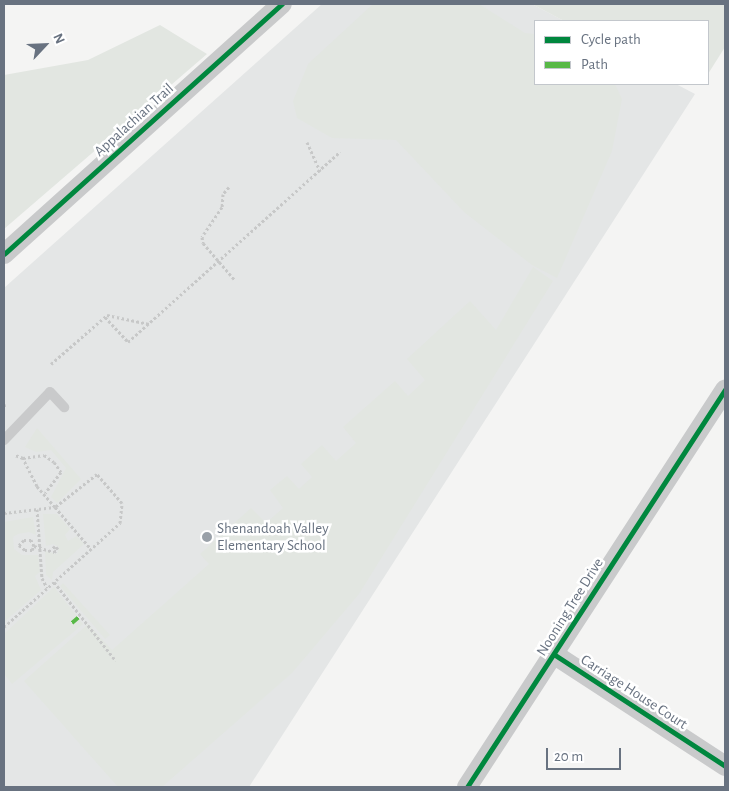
<!DOCTYPE html>
<style>
body{margin:0}
#map{position:relative;width:729px;height:791px;overflow:hidden;background:#f4f4f3;font-family:"Alegreya Sans",sans-serif}
div>[style]{position:absolute}
.built>*{inset:0;background:#e4e6e6}
.green>*{inset:0;background:#e2e6e1}
.path>*{height:3px;margin-top:-1.5px;transform-origin:0;background:repeating-linear-gradient(90deg,#c7c8c8 0 2.5px,transparent 0 5px)}
.lane>*{height:10px;margin:-5px;padding:0 5px;transform-origin:5px;border-radius:5px;background:#c9cacb}
.street>*{height:20px;margin:-10px;padding:0 10px;transform-origin:10px;border-radius:10px;background:#c9cacb}
.quiet>*{height:4px;margin-top:-2px;transform-origin:0;background:repeating-linear-gradient(90deg,#58b947 0 8px,transparent 0 12px)}
.cycleway>*{height:5px;margin:-2.5px;padding:0 2.5px;transform-origin:2.5px;border-radius:2.5px;background:#00873e}
.dots>*{width:14px;height:14px;translate:-50% -50%;box-sizing:border-box;border:2px solid #fff;border-radius:50%}
span{translate:-50% -50%;white-space:nowrap;text-align:center;line-height:1.15;-webkit-text-stroke:5px #fff;paint-order:stroke}
.street-label{font-size:15px;color:#687280}
.poi-label{font-size:15px;color:#687280}
.left{translate:0 -50%;text-align:left}
.frame{position:absolute;inset:0;border:5px solid #687280;pointer-events:none}
.legend{position:absolute;left:534px;top:20px;width:175px;height:65px;box-sizing:border-box;background:#fff;border:1px solid #c3c7cc;margin:0;padding:6px 9px;list-style:none;font-size:15px;color:#687280}
.legend li{display:flex;align-items:center;gap:10px;height:25px}
.legend b{width:25px;border:1px solid #c3c7cc}
.north{position:absolute;left:20px;top:20px;width:50px;height:50px;-webkit-text-stroke:4px #fff;paint-order:stroke;rotate:65deg;font-size:14px;font-weight:700;line-height:20px;text-align:center;color:#687280}
.north::after{content:'';display:block;margin:auto;width:18px;height:22px;background:#687280;clip-path:polygon(50% 0,100% 100%,50% 72%,0 100%)}
.scale{position:absolute;left:546px;top:748px;width:75px;height:22px;box-sizing:border-box;border:2px solid #687280;border-top:0;padding-left:6px;font-size:15px;line-height:18px;white-space:nowrap;color:#687280;-webkit-text-stroke:4px #fff;paint-order:stroke}
</style>
<div id="map">
<div class="built">
<div style="clip-path:polygon(322px 4px,532px 4px,564px 21px,535px 21px,535px 84px,676px 84px,695px 94px,249px 787px,4px 787px,4px 288px)"></div>
</div>
<div class="green">
<div style="clip-path:polygon(373px 4px,479px 4px,525px 33px,535px 34px,535px 84px,615px 84px,622px 99px,612px 151px,557px 278px,532px 265px,464px 212px,396px 140px,332px 138px,297px 118px,293px 101px,308px 64px)"></div>
<div style="clip-path:polygon(532px 4px,725px 4px,725px 47px,708px 74px,708px 21px,564px 21px)"></div>
<div style="clip-path:polygon(160px 25px,207px 54px,4px 229px,4px 75px,88px 60px)"></div>
<div style="clip-path:polygon(533px 267px,553px 281px,359px 594px,292px 673px,162px 787px,118px 787px,24px 681px,88px 624px,112px 650px,209px 564px,200px 554px,251px 508px,266px 523px,283px 508px,270px 490px,287px 476px,299px 489px,312px 477px,301px 464px,322px 445px,336px 461px,356px 443px,343px 427px,395px 381px,408px 396px,425px 380px,407px 359px,470px 301px,496px 330px)"></div>
<div style="clip-path:polygon(37px 428px,81px 479px,57px 503px,51px 497px,66px 468px,51px 450px,36px 452px,25px 447px)"></div>
<div style="clip-path:polygon(43px 514px,57px 514px,70px 529px,65px 535px,68px 541px,77px 536px,84px 544px,53px 572px,52px 580px,46px 575px,45px 551px,57px 554px,59px 547px,53px 544px,46px 546px)"></div>
<div style="clip-path:polygon(33px 517px,36px 535px,29px 532px,18px 534px,13px 537px,14px 549px,22px 555px,38px 555px,40px 572px,35px 576px,41px 590px,4px 622px,4px 522px)"></div>
<div style="clip-path:polygon(63px 583px,110px 635px,105px 639px,60px 586px)"></div>
<div style="clip-path:polygon(54px 587px,83px 624px,12px 684px,4px 674px,4px 634px)"></div>
</div>
<div class="path">
<div style="left:307px;top:142px;width:32px;rotate:66deg"></div>
<div style="left:229px;top:187px;width:9px;rotate:131deg"></div>
<div style="left:223px;top:194px;width:13px;rotate:94deg"></div>
<div style="left:222px;top:207px;width:36px;rotate:124deg"></div>
<div style="left:202px;top:237px;width:6px;rotate:81deg"></div>
<div style="left:203px;top:243px;width:48px;rotate:49.3deg"></div>
<div style="left:105px;top:317px;width:34px;rotate:47deg"></div>
<div style="left:128px;top:342px;width:285px;rotate:-41.9deg"></div>
<div style="left:51px;top:364px;width:74px;rotate:-41.2deg"></div>
<div style="left:107px;top:315px;width:43px;rotate:12.1deg"></div>
<div style="left:4px;top:404px;width:3px;rotate:72deg"></div>
<div style="left:23px;top:458px;width:21px;rotate:-8deg"></div>
<div style="left:44px;top:455px;width:12px;rotate:35deg"></div>
<div style="left:54px;top:462px;width:12px;rotate:55deg"></div>
<div style="left:61px;top:472px;width:26px;rotate:127deg"></div>
<div style="left:37px;top:509px;width:69px;rotate:85.9deg"></div>
<div style="left:42px;top:578px;width:11px;rotate:63deg"></div>
<div style="left:4px;top:513px;width:51px;rotate:-6.7deg"></div>
<div style="left:55px;top:507px;width:55px;rotate:49.4deg"></div>
<div style="left:34px;top:546px;width:7px;rotate:-117deg"></div>
<div style="left:31px;top:540px;width:7px;rotate:180deg"></div>
<div style="left:24px;top:540px;width:7px;rotate:135deg"></div>
<div style="left:19px;top:545px;width:8px;rotate:40deg"></div>
<div style="left:25px;top:550px;width:7px"></div>
<div style="left:32px;top:550px;width:4px;rotate:-63deg"></div>
<div style="left:34px;top:546px;width:21px;rotate:17deg"></div>
<div style="left:54px;top:552px;width:5px;rotate:-37deg"></div>
<div style="left:58px;top:549px;width:4px;rotate:-135deg"></div>
<div style="left:55px;top:546px;width:4px;rotate:135deg"></div>
<div style="left:54px;top:582px;width:100px;rotate:51.9deg"></div>
<div style="left:4px;top:627px;width:156px;rotate:-41.9deg"></div>
<div style="left:120px;top:523px;width:20px;rotate:-84deg"></div>
<div style="left:122px;top:503px;width:38px;rotate:-131deg"></div>
<div style="left:97px;top:474px;width:53px;rotate:141.8deg"></div>
<div style="left:55px;top:507px;width:28px;rotate:-131deg"></div>
<div style="left:37px;top:486px;width:31px;rotate:-117deg"></div>
<div style="left:23px;top:458px;width:9px;rotate:-159deg"></div>
</div>
<div class="lane">
<div style="left:4px;top:440px;width:66px;rotate:-46.2deg"></div>
<div style="left:50px;top:392px;width:21px;rotate:47deg"></div>
</div>
<div class="street">
<div style="left:4px;top:254px;width:374px;rotate:-42deg"></div>
<div style="left:555px;top:655px;width:203px;rotate:33.1deg"></div>
<div style="left:467px;top:787px;width:474px;rotate:-57deg"></div>
</div>
<div class="quiet">
<div style="left:72px;top:623px;width:11px;rotate:-41deg"></div>
</div>
<div class="cycleway">
<div style="left:4px;top:254px;width:374px;rotate:-42deg"></div>
<div style="left:555px;top:655px;width:203px;rotate:33.1deg"></div>
<div style="left:467px;top:787px;width:474px;rotate:-57deg"></div>
</div>
<div class="dots">
<div style="left:207px;top:537px;background:#99a0a8"></div>
</div>
<div class="street-label">
<span style="left:134px;top:120px;rotate:-42deg">Appalachian Trail</span>
<span style="left:570px;top:607px;rotate:-58deg">Nooning Tree Drive</span>
<span style="left:634px;top:692px;rotate:33deg">Carriage House Court</span>
</div>
<div class="poi-label">
<span class="left" style="left:217px;top:537px">Shenandoah Valley<br>Elementary School</span>
</div>
<div class="frame"></div>
<ul class="legend">
<li><b style="height:6px;background:#00873e"></b>Cycle path</li>
<li><b style="height:6px;background:#58b947"></b>Path</li>
</ul>
<div class="north">N</div>
<div class="scale">20 m</div>
</div>
